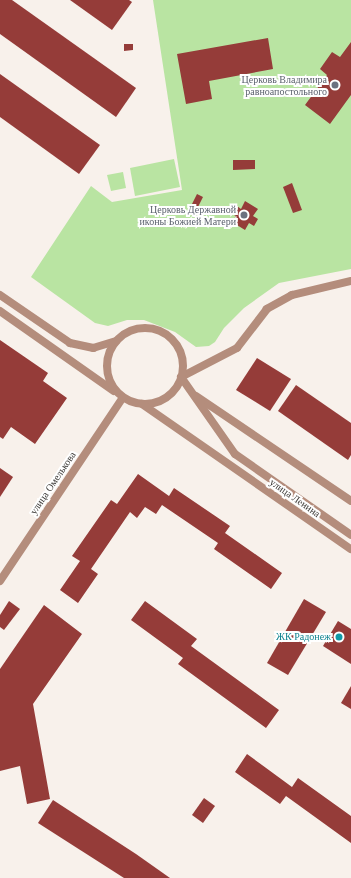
<!DOCTYPE html>
<meta charset="utf-8">
<style>
body{margin:0}
#map{position:relative;width:351px;height:878px;overflow:hidden;background:#f8f1eb;font-family:"Times New Roman",serif}
div>[style]{position:absolute}
.green>*{inset:0;background:#b9e4a2}
.building>*{inset:0;background:#953c39}
.minor>*{height:8px;margin:-4px;padding:0 4px;transform-origin:4px;border-radius:4px;background:#b48d7c}
.tertiary>*{height:8px;margin:-4px;padding:0 4px;transform-origin:4px;border-radius:4px;background:#b48d7c}
.tertiary>.ring{margin:-4px;padding:0;box-sizing:content-box;background:none;border:8px solid #b48d7c;border-radius:50%}
.dots>*{width:11px;height:11px;translate:-50% -50%;box-sizing:border-box;border:2px solid #fff;border-radius:50%}
span{translate:-50% -50%;white-space:nowrap;text-align:center;line-height:1.15;-webkit-text-stroke:4px #fff;paint-order:stroke}
.worship-label{font-size:10px;color:#5b616d}
.right{translate:-100% -50%;text-align:right}
.street-label{font-size:10px;color:#383633}
.culture-label{font-size:10px;color:#0d838f}
</style>
<div id="map">
<div class="green">
<div style="clip-path:polygon(153px 0,351px 0,351px 269px,279px 283px,244px 308px,224px 328px,215px 342px,209px 346px,196px 347px,175px 332px,144px 320px,127px 320px,108px 326px,95px 323px,31px 277px,91px 186px,112px 202px,182px 190px)"></div>
<div style="clip-path:polygon(174px 159px,180px 187px,135px 196px,130px 168px)"></div>
<div style="clip-path:polygon(123px 172px,126px 188px,111px 191px,107px 175px)"></div>
</div>
<div class="building">
<div style="clip-path:polygon(0 0,12px 0,136px 88px,116px 117px,0 34px)"></div>
<div style="clip-path:polygon(70px 0,129px 0,132px 2px,112px 30px)"></div>
<div style="clip-path:polygon(268px 38px,273px 69px,209px 81px,212px 99px,186px 104px,177px 54px)"></div>
<div style="clip-path:polygon(351px 42px,351px 95px,330px 124px,305px 105px,327px 75px,320px 69px,332px 52px,340px 57px)"></div>
<div style="clip-path:polygon(124px 44px,133px 44px,133px 50px,124px 51px)"></div>
<div style="clip-path:polygon(0 74px,100px 145px,79px 174px,0 117px)"></div>
<div style="clip-path:polygon(233px 160px,255px 160px,255px 169px,233px 170px)"></div>
<div style="clip-path:polygon(292px 183px,302px 210px,293px 213px,283px 187px)"></div>
<div style="clip-path:polygon(197px 194px,203px 197px,198px 207px,192px 204px)"></div>
<div style="clip-path:polygon(245px 201px,258px 209px,253px 216px,258px 219px,254px 226px,249px 223px,245px 230px,232px 222px,236px 216px,232px 214px,237px 206px,241px 209px)"></div>
<div style="clip-path:polygon(0 340px,48px 373px,43px 381px,67px 398px,35px 444px,11px 427px,3px 439px,0 437px)"></div>
<div style="clip-path:polygon(257px 358px,291px 379px,270px 411px,236px 390px)"></div>
<div style="clip-path:polygon(296px 385px,351px 423px,351px 455px,348px 460px,278px 411px)"></div>
<div style="clip-path:polygon(0 468px,13px 477px,0 497px)"></div>
<div style="clip-path:polygon(138px 474px,169px 496px,174px 488px,230px 526px,225px 533px,282px 573px,271px 589px,214px 549px,218px 543px,162px 505px,156px 514px,145px 507px,137px 518px,130px 512px,91px 569px,98px 574px,78px 603px,60px 590px,80px 561px,72px 556px,111px 500px,117px 504px)"></div>
<div style="clip-path:polygon(304px 599px,326px 612px,288px 675px,267px 663px)"></div>
<div style="clip-path:polygon(9px 601px,20px 609px,4px 630px,0 627px,0 615px)"></div>
<div style="clip-path:polygon(145px 601px,197px 639px,191px 646px,279px 710px,266px 728px,178px 664px,183px 658px,131px 620px)"></div>
<div style="clip-path:polygon(44px 605px,82px 634px,33px 704px,50px 799px,27px 804px,20px 766px,0 771px,0 669px)"></div>
<div style="clip-path:polygon(338px 621px,351px 629px,351px 664px,323px 646px)"></div>
<div style="clip-path:polygon(351px 686px,351px 709px,341px 703px)"></div>
<div style="clip-path:polygon(247px 754px,292px 787px,298px 778px,351px 816px,351px 843px,286px 796px,280px 804px,235px 772px)"></div>
<div style="clip-path:polygon(204px 798px,215px 806px,203px 823px,192px 815px)"></div>
<div style="clip-path:polygon(53px 800px,136px 854px,170px 878px,124px 878px,38px 823px)"></div>
</div>
<div class="minor">
<div style="left:196px;top:396px;width:187px;rotate:34.1deg"></div>
</div>
<div class="tertiary">
<div style="left:351px;top:281px;width:61px;rotate:166.7deg"></div>
<div style="left:292px;top:295px;width:29px;rotate:151deg"></div>
<div style="left:267px;top:309px;width:49px;rotate:127.6deg"></div>
<div style="left:237px;top:348px;width:63px;rotate:152.6deg"></div>
<div style="left:181px;top:377px;width:94px;rotate:55deg"></div>
<div style="left:235px;top:454px;width:141px;rotate:34.9deg"></div>
<div style="left:0;top:295px;width:85px;rotate:34.4deg"></div>
<div style="left:70px;top:343px;width:24px;rotate:12deg"></div>
<div style="left:93px;top:348px;width:24px;rotate:-17deg"></div>
<div style="left:0;top:311px;width:139px;rotate:35.1deg"></div>
<div class="ring" style="left:107px;top:328px;width:68px;height:68px"></div>
<div style="left:142px;top:404px;width:254px;rotate:34.8deg"></div>
<div style="left:0;top:581px;width:221px;rotate:-56.2deg"></div>
</div>
<div class="dots">
<div style="left:335px;top:85px;background:#6b7280"></div>
<div style="left:244px;top:215px;background:#6b7280"></div>
<div style="left:339px;top:637px;background:#0f9aa8"></div>
</div>
<div class="worship-label">
<span class="right" style="left:327px;top:85px">Церковь Владимира<br>равноапостольного</span>
<span class="right" style="left:236px;top:215px">Церковь Державной<br>иконы Божией Матери</span>
</div>
<div class="street-label">
<span style="left:53px;top:483px;rotate:-56deg">улица Омелькова</span>
<span style="left:295px;top:498px;rotate:35deg">улица Ленина</span>
</div>
<div class="culture-label">
<span class="right" style="left:331px;top:637px">ЖК Радонеж</span>
</div>
</div>
